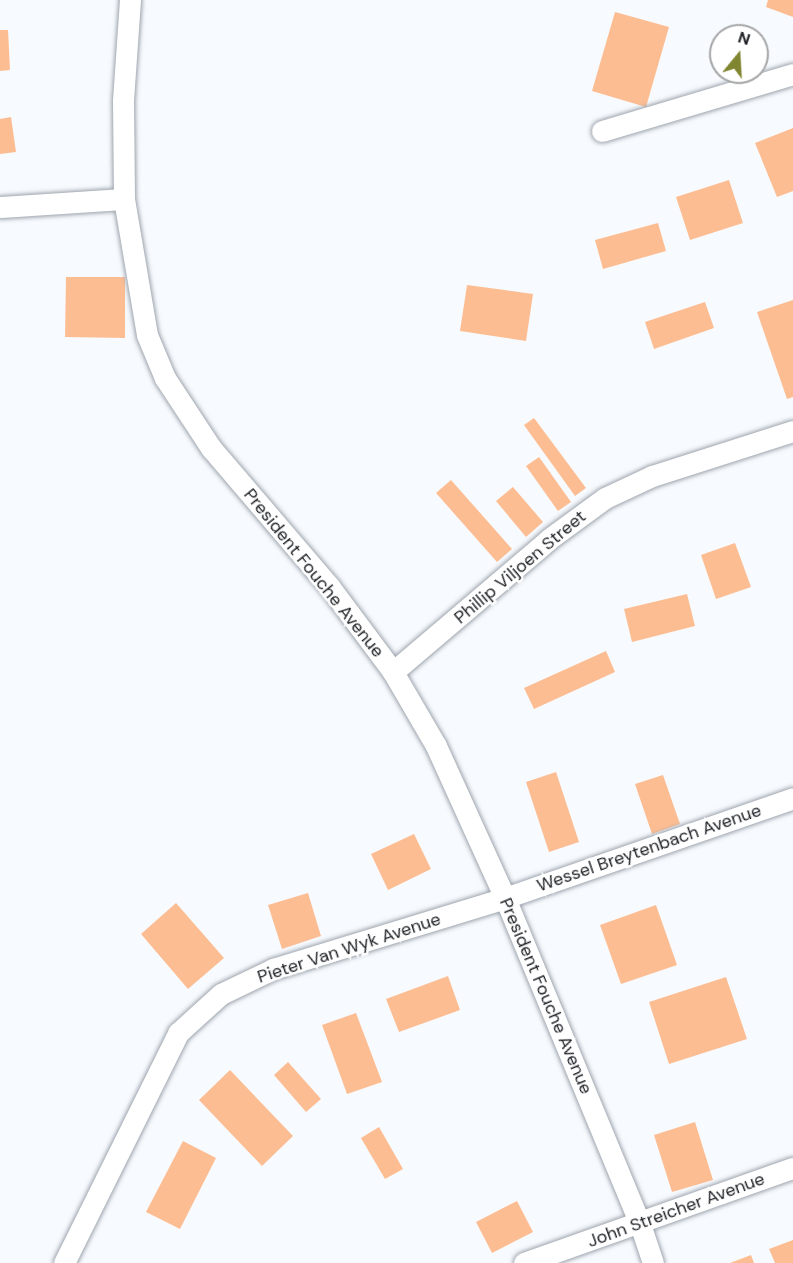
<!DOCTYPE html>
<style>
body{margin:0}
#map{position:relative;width:793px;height:1263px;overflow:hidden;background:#f7fafe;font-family:"DM Sans",sans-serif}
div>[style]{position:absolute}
.building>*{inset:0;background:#fdbd92}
.roads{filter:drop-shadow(0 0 2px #9ea5ae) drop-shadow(0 0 2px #9ea5ae)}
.minor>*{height:21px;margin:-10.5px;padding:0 10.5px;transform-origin:10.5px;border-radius:10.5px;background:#fff}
span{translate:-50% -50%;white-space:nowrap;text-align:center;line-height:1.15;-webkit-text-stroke:5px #fff;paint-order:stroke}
.street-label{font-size:18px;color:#1f2125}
.north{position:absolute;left:709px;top:24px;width:60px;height:60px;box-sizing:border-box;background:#fff;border:2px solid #a5a6a8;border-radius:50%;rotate:18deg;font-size:16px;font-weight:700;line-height:24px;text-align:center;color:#1f2125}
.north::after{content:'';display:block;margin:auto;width:21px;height:27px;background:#808530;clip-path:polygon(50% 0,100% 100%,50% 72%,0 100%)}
</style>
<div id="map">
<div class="building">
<div style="clip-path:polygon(768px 0,793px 0,793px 17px,766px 7px)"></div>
<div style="clip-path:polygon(615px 12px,669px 27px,646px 107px,592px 91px)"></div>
<div style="clip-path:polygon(0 30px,8px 30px,10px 70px,0 71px)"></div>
<div style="clip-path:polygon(11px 117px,16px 152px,0 154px,0 119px)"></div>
<div style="clip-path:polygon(793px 128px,793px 191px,777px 197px,755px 143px)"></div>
<div style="clip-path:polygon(729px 180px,743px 223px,690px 240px,676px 197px)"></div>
<div style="clip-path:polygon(658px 223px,666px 251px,603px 269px,595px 240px)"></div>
<div style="clip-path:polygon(66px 277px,125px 277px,125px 338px,65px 337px)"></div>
<div style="clip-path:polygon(467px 285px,533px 294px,526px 341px,460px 331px)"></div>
<div style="clip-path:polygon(793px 300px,793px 397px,787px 399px,757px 312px)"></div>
<div style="clip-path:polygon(705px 302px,714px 328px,654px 349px,645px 322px)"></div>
<div style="clip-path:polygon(534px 418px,586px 488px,575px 496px,524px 425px)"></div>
<div style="clip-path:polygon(539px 457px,571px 502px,558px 511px,526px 466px)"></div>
<div style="clip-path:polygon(451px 480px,512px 549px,497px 562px,436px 493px)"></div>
<div style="clip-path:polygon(513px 487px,543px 522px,526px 537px,496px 501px)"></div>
<div style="clip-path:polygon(735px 543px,751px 587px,716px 599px,701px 555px)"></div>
<div style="clip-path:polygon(687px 594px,695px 626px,632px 642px,624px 609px)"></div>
<div style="clip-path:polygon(606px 651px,615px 672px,534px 709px,524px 688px)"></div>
<div style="clip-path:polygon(556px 772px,579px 842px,549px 852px,526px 782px)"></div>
<div style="clip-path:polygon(663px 775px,680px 824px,652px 834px,635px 784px)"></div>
<div style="clip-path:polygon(414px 834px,431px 869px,388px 890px,371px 854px)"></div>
<div style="clip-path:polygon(308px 893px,321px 936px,282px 949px,268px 905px)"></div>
<div style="clip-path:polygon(176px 903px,224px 958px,188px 989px,141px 934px)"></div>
<div style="clip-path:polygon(656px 905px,677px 965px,621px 984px,600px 925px)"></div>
<div style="clip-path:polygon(448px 976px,460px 1010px,399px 1032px,386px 999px)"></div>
<div style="clip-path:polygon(726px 977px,747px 1039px,669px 1064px,649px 1002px)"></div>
<div style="clip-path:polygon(356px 1013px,382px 1082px,347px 1094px,322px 1025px)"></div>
<div style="clip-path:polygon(288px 1062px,321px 1099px,306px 1112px,274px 1075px)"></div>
<div style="clip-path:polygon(230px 1070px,293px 1136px,262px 1166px,199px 1100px)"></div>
<div style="clip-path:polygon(695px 1122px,713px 1180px,672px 1192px,654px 1135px)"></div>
<div style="clip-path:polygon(379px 1127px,403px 1169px,385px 1179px,361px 1138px)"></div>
<div style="clip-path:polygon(183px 1141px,216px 1158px,180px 1229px,146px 1212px)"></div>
<div style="clip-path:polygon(517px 1201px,533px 1232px,492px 1253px,476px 1222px)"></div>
<div style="clip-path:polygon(793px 1240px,793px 1263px,775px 1263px,769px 1249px)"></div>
<div style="clip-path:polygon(751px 1255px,754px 1263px,730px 1263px)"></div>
</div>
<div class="roads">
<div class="minor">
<div style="left:130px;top:0;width:101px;rotate:94deg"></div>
<div style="left:123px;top:101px;width:98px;rotate:89.4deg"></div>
<div style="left:124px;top:199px;width:138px;rotate:80.4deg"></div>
<div style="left:147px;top:335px;width:47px;rotate:67.3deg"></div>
<div style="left:165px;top:378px;width:84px;rotate:56.7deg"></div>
<div style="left:211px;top:448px;width:182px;rotate:49.5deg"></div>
<div style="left:329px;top:586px;width:107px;rotate:53.3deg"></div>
<div style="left:393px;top:672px;width:86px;rotate:59.8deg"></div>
<div style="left:436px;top:746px;width:167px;rotate:65.6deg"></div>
<div style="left:505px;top:898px;width:353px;rotate:67.5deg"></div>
<div style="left:640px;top:1224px;width:41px;rotate:71.6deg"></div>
<div style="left:602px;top:131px;width:199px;rotate:-16.6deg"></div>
<div style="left:0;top:207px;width:124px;rotate:-3.7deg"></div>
<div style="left:393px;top:672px;width:205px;rotate:-40.4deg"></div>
<div style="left:549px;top:539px;width:69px;rotate:-36.2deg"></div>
<div style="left:605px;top:498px;width:52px;rotate:-25.1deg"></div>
<div style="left:652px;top:476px;width:148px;rotate:-17.7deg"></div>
<div style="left:64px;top:1263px;width:257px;rotate:-63.6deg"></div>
<div style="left:178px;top:1033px;width:58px;rotate:-42.2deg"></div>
<div style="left:221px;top:994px;width:58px;rotate:-25.7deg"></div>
<div style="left:273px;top:969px;width:243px;rotate:-17deg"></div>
<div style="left:505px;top:898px;width:305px;rotate:-19.1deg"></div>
<div style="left:524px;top:1263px;width:285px;rotate:-19.5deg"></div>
</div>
</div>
<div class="street-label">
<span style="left:520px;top:567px;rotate:-40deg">Phillip Viljoen Street</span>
<span style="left:314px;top:573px;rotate:51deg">President Fouche Avenue</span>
<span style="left:649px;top:848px;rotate:-19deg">Wessel Breytenbach Avenue</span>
<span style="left:349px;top:948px;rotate:-18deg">Pieter Van Wyk Avenue</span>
<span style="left:546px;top:996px;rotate:67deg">President Fouche Avenue</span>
<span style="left:676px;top:1210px;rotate:-20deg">John Streicher Avenue</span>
</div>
<div class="north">N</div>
</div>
